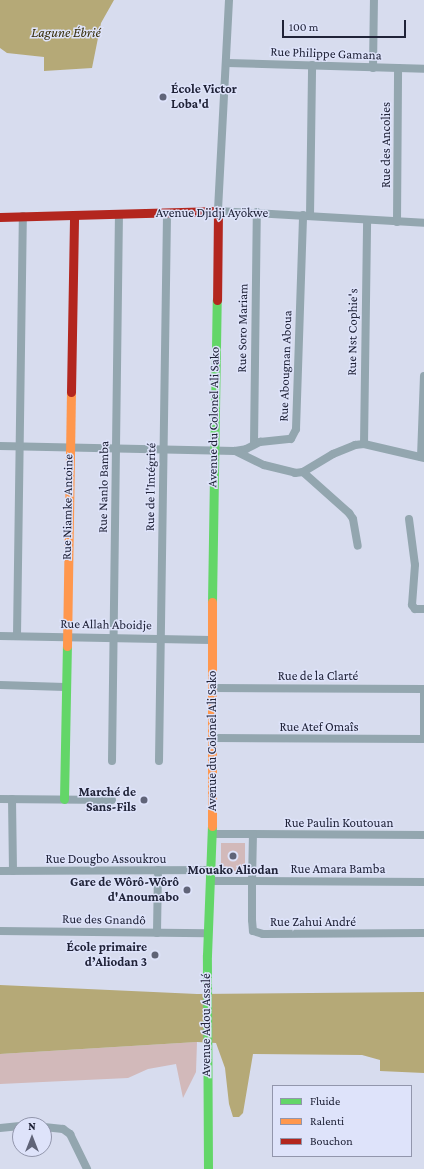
<!DOCTYPE html>
<meta charset="utf-8">
<style>
body{margin:0}
#map{position:relative;width:424px;height:1169px;overflow:hidden;background:#d7dcee;font-family:"Crimson Pro",serif}
div>[style]{position:absolute}
.green>*{inset:0;background:#d2b9ba}
.water>*{inset:0;background:#b5a977}
.street>*{height:8px;margin:-4px;padding:0 4px;transform-origin:4px;border-radius:4px;background:#93a6af}
.fast>*{height:9px;margin:-4.5px;padding:0 4.5px;transform-origin:4.5px;border-radius:4.5px;background:#63d668}
.slow>*{height:9px;margin:-4.5px;padding:0 4.5px;transform-origin:4.5px;border-radius:4.5px;background:#ff974d}
.jam>*{height:9px;margin:-4.5px;padding:0 4.5px;transform-origin:4.5px;border-radius:4.5px;background:#b3261e}
.dots>*{width:11px;height:11px;translate:-50% -50%;box-sizing:border-box;border:2px solid #dee3fa;border-radius:50%}
span{translate:-50% -50%;white-space:nowrap;text-align:center;line-height:1.15;-webkit-text-stroke:3px #dee3fa;paint-order:stroke}
.street-label{font-size:13px;color:#202338}
.poi-label{font-size:13px;color:#202338;font-weight:700}
.left{translate:0 -50%;text-align:left}
.right{translate:-100% -50%;text-align:right}
.water-label{font-size:14px;color:#382f0b;font-style:italic}
.legend{position:absolute;left:272px;top:1085px;width:140px;height:72px;box-sizing:border-box;background:#dee3fa;border:1px solid #9296ac;margin:0;padding:5px 7px;list-style:none;font-size:12px;color:#202338}
.legend li{display:flex;align-items:center;gap:8px;height:20px}
.legend b{width:20px;border:1px solid #9296ac}
.north{position:absolute;left:12px;top:1117px;width:40px;height:40px;box-sizing:border-box;background:#dee3fa;border:1px solid #9296ac;border-radius:50%;rotate:0deg;font-size:11px;font-weight:700;line-height:16px;text-align:center;color:#202338}
.north::after{content:'';display:block;margin:auto;width:14px;height:18px;background:#606478;clip-path:polygon(50% 0,100% 100%,50% 72%,0 100%)}
.scale{position:absolute;left:282px;top:20px;width:124px;height:18px;box-sizing:border-box;border:2px solid #202338;border-top:0;padding-left:5px;font-size:12px;line-height:14px;white-space:nowrap;color:#202338;-webkit-text-stroke:3px #dee3fa;paint-order:stroke}
</style>
<div id="map">
<div class="green">
<div style="clip-path:polygon(221px 843px,245px 843px,245px 871px,221px 871px)"></div>
<div style="clip-path:polygon(197px 1042px,196px 1072px,183px 1098px,176px 1064px,148px 1069px,128px 1078px,0 1084px,0 1054px)"></div>
</div>
<div class="water">
<div style="clip-path:polygon(0 0,114px 0,101px 23px,92px 68px,44px 71px,44px 57px,7px 53px,0 48px)"></div>
<div style="clip-path:polygon(0 985px,197px 994px,424px 992px,424px 1073px,380px 1071px,380px 1060px,362px 1055px,253px 1054px,243px 1113px,239px 1117px,233px 1117px,229px 1104px,225px 1068px,216px 1043px,197px 1042px,0 1054px)"></div>
</div>
<div class="street">
<div style="left:229px;top:0;width:211px;rotate:93deg"></div>
<div style="left:218px;top:211px;width:206px;rotate:3.3deg"></div>
<div style="left:227px;top:63px;width:197px;rotate:1.7deg"></div>
<div style="left:373px;top:68px;width:68px;rotate:-89.2deg"></div>
<div style="left:310px;top:216px;width:151px;rotate:-89.2deg"></div>
<div style="left:397px;top:222px;width:154px;rotate:-89.6deg"></div>
<div style="left:254px;top:444px;width:232px;rotate:-89.3deg"></div>
<div style="left:364px;top:444px;width:224px;rotate:-89.2deg"></div>
<div style="left:0;top:446px;width:235px;rotate:1.2deg"></div>
<div style="left:235px;top:451px;width:11px;rotate:-10deg"></div>
<div style="left:246px;top:449px;width:16px;rotate:-27deg"></div>
<div style="left:260px;top:442px;width:31px;rotate:-6deg"></div>
<div style="left:291px;top:439px;width:11px;rotate:-63deg"></div>
<div style="left:296px;top:429px;width:214px;rotate:-88.1deg"></div>
<div style="left:235px;top:451px;width:32px;rotate:26deg"></div>
<div style="left:264px;top:465px;width:32px;rotate:14deg"></div>
<div style="left:295px;top:473px;width:8px;rotate:-7deg"></div>
<div style="left:303px;top:472px;width:35px;rotate:-31deg"></div>
<div style="left:333px;top:454px;width:24px;rotate:-22deg"></div>
<div style="left:355px;top:445px;width:9px;rotate:-6deg"></div>
<div style="left:364px;top:444px;width:62px;rotate:13.1deg"></div>
<div style="left:421px;top:457px;width:81px;rotate:-87.9deg"></div>
<div style="left:303px;top:472px;width:62px;rotate:41.7deg"></div>
<div style="left:349px;top:513px;width:7px;rotate:56deg"></div>
<div style="left:353px;top:519px;width:27px;rotate:80deg"></div>
<div style="left:409px;top:519px;width:46px;rotate:82.6deg"></div>
<div style="left:415px;top:565px;width:40px;rotate:94.3deg"></div>
<div style="left:412px;top:605px;width:5px;rotate:53deg"></div>
<div style="left:415px;top:609px;width:9px"></div>
<div style="left:0;top:636px;width:211px;rotate:1.1deg"></div>
<div style="left:17px;top:636px;width:420px;rotate:-89.2deg"></div>
<div style="left:0;top:685px;width:65px;rotate:1.8deg"></div>
<div style="left:212px;top:688px;width:212px;rotate:0.3deg"></div>
<div style="left:424px;top:689px;width:50px;rotate:90deg"></div>
<div style="left:214px;top:738px;width:210px;rotate:0.3deg"></div>
<div style="left:112px;top:761px;width:547px;rotate:-89.27deg"></div>
<div style="left:159px;top:761px;width:548px;rotate:-89.16deg"></div>
<div style="left:0;top:799px;width:112px;rotate:0.5deg"></div>
<div style="left:12px;top:799px;width:72px;rotate:89.2deg"></div>
<div style="left:253px;top:834px;width:171px;rotate:0.3deg"></div>
<div style="left:0;top:871px;width:211px;rotate:-0.3deg"></div>
<div style="left:212px;top:881px;width:40px"></div>
<div style="left:252px;top:881px;width:47px;rotate:-88.8deg"></div>
<div style="left:253px;top:834px;width:41px;rotate:180deg"></div>
<div style="left:424px;top:882px;width:172px;rotate:-179.7deg"></div>
<div style="left:252px;top:881px;width:39px;rotate:90deg"></div>
<div style="left:252px;top:920px;width:11px;rotate:85deg"></div>
<div style="left:253px;top:931px;width:10px;rotate:17deg"></div>
<div style="left:263px;top:934px;width:161px;rotate:-0.4deg"></div>
<div style="left:0;top:931px;width:208px;rotate:0.6deg"></div>
<div style="left:157px;top:933px;width:63px;rotate:-89.1deg"></div>
<div style="left:44px;top:1127px;width:19px;rotate:6deg"></div>
<div style="left:63px;top:1129px;width:9px;rotate:36deg"></div>
<div style="left:70px;top:1134px;width:39px;rotate:64deg"></div>
<div style="left:0;top:1128px;width:20px;rotate:-6deg"></div>
</div>
<div class="fast">
<div style="left:212px;top:602px;width:302px;rotate:-89.1deg"></div>
<div style="left:64px;top:799px;width:153px;rotate:-88.9deg"></div>
<div style="left:208px;top:1169px;width:214px;rotate:-90.3deg"></div>
<div style="left:207px;top:955px;width:129px;rotate:-87.8deg"></div>
</div>
<div class="slow">
<div style="left:212px;top:602px;width:224px;rotate:90deg"></div>
<div style="left:67px;top:646px;width:254px;rotate:-89.1deg"></div>
</div>
<div class="jam">
<div style="left:0;top:217px;width:218px;rotate:-1.6deg"></div>
<div style="left:218px;top:211px;width:89px;rotate:90.6deg"></div>
<div style="left:71px;top:392px;width:177px;rotate:-89deg"></div>
</div>
<div class="dots">
<div style="left:163px;top:97px;background:#606478"></div>
<div style="left:144px;top:800px;background:#606478"></div>
<div style="left:233px;top:856px;background:#606478"></div>
<div style="left:187px;top:890px;background:#606478"></div>
<div style="left:155px;top:955px;background:#606478"></div>
</div>
<div class="street-label">
<span style="left:326px;top:54px;rotate:2deg">Rue Philippe Gamana</span>
<span style="left:386px;top:145px;rotate:-90deg">Rue des Ancolies</span>
<span style="left:212px;top:213px">Avenue Djidji Ayökwe</span>
<span style="left:243px;top:328px;rotate:-89deg">Rue Soro Mariam</span>
<span style="left:353px;top:332px;rotate:-89deg">Rue Nst Cophie's</span>
<span style="left:286px;top:366px;rotate:-88deg">Rue Abougnan Aboua</span>
<span style="left:214px;top:417px;rotate:-89deg">Avenue du Colonel Ali Sako</span>
<span style="left:104px;top:487px;rotate:-89deg">Rue Nanlo Bamba</span>
<span style="left:151px;top:487px;rotate:-89deg">Rue de l'Intégrité</span>
<span style="left:68px;top:507px;rotate:-89deg">Rue Niamke Antoine</span>
<span style="left:106px;top:625px;rotate:1deg">Rue Allah Aboidje</span>
<span style="left:318px;top:676px">Rue de la Clarté</span>
<span style="left:319px;top:727px">Rue Atef Omaîs</span>
<span style="left:212px;top:741px;rotate:-90deg">Avenue du Colonel Ali Sako</span>
<span style="left:339px;top:823px">Rue Paulin Koutouan</span>
<span style="left:106px;top:859px">Rue Dougbo Assoukrou</span>
<span style="left:338px;top:869px">Rue Amara Bamba</span>
<span style="left:104px;top:920px;rotate:1deg">Rue des Gnandô</span>
<span style="left:313px;top:922px">Rue Zahui André</span>
<span style="left:206px;top:1025px;rotate:-90deg">Avenue Adou Assalé</span>
</div>
<div class="poi-label">
<span class="left" style="left:171px;top:97px">École Victor<br>Loba'd</span>
<span class="right" style="left:136px;top:800px">Marché de<br>Sans-Fils</span>
<span style="left:233px;top:870px">Mouako Aliodan</span>
<span class="right" style="left:179px;top:890px">Gare de Wôrô-Wôrô<br>d'Anoumabo</span>
<span class="right" style="left:147px;top:955px">École primaire<br>d’Aliodan 3</span>
</div>
<div class="water-label">
<span style="left:66px;top:32px">Lagune Ébrié</span>
</div>
<ul class="legend">
<li><b style="height:5px;background:#63d668"></b>Fluide</li>
<li><b style="height:5px;background:#ff974d"></b>Ralenti</li>
<li><b style="height:5px;background:#b3261e"></b>Bouchon</li>
</ul>
<div class="north">N</div>
<div class="scale">100 m</div>
</div>
